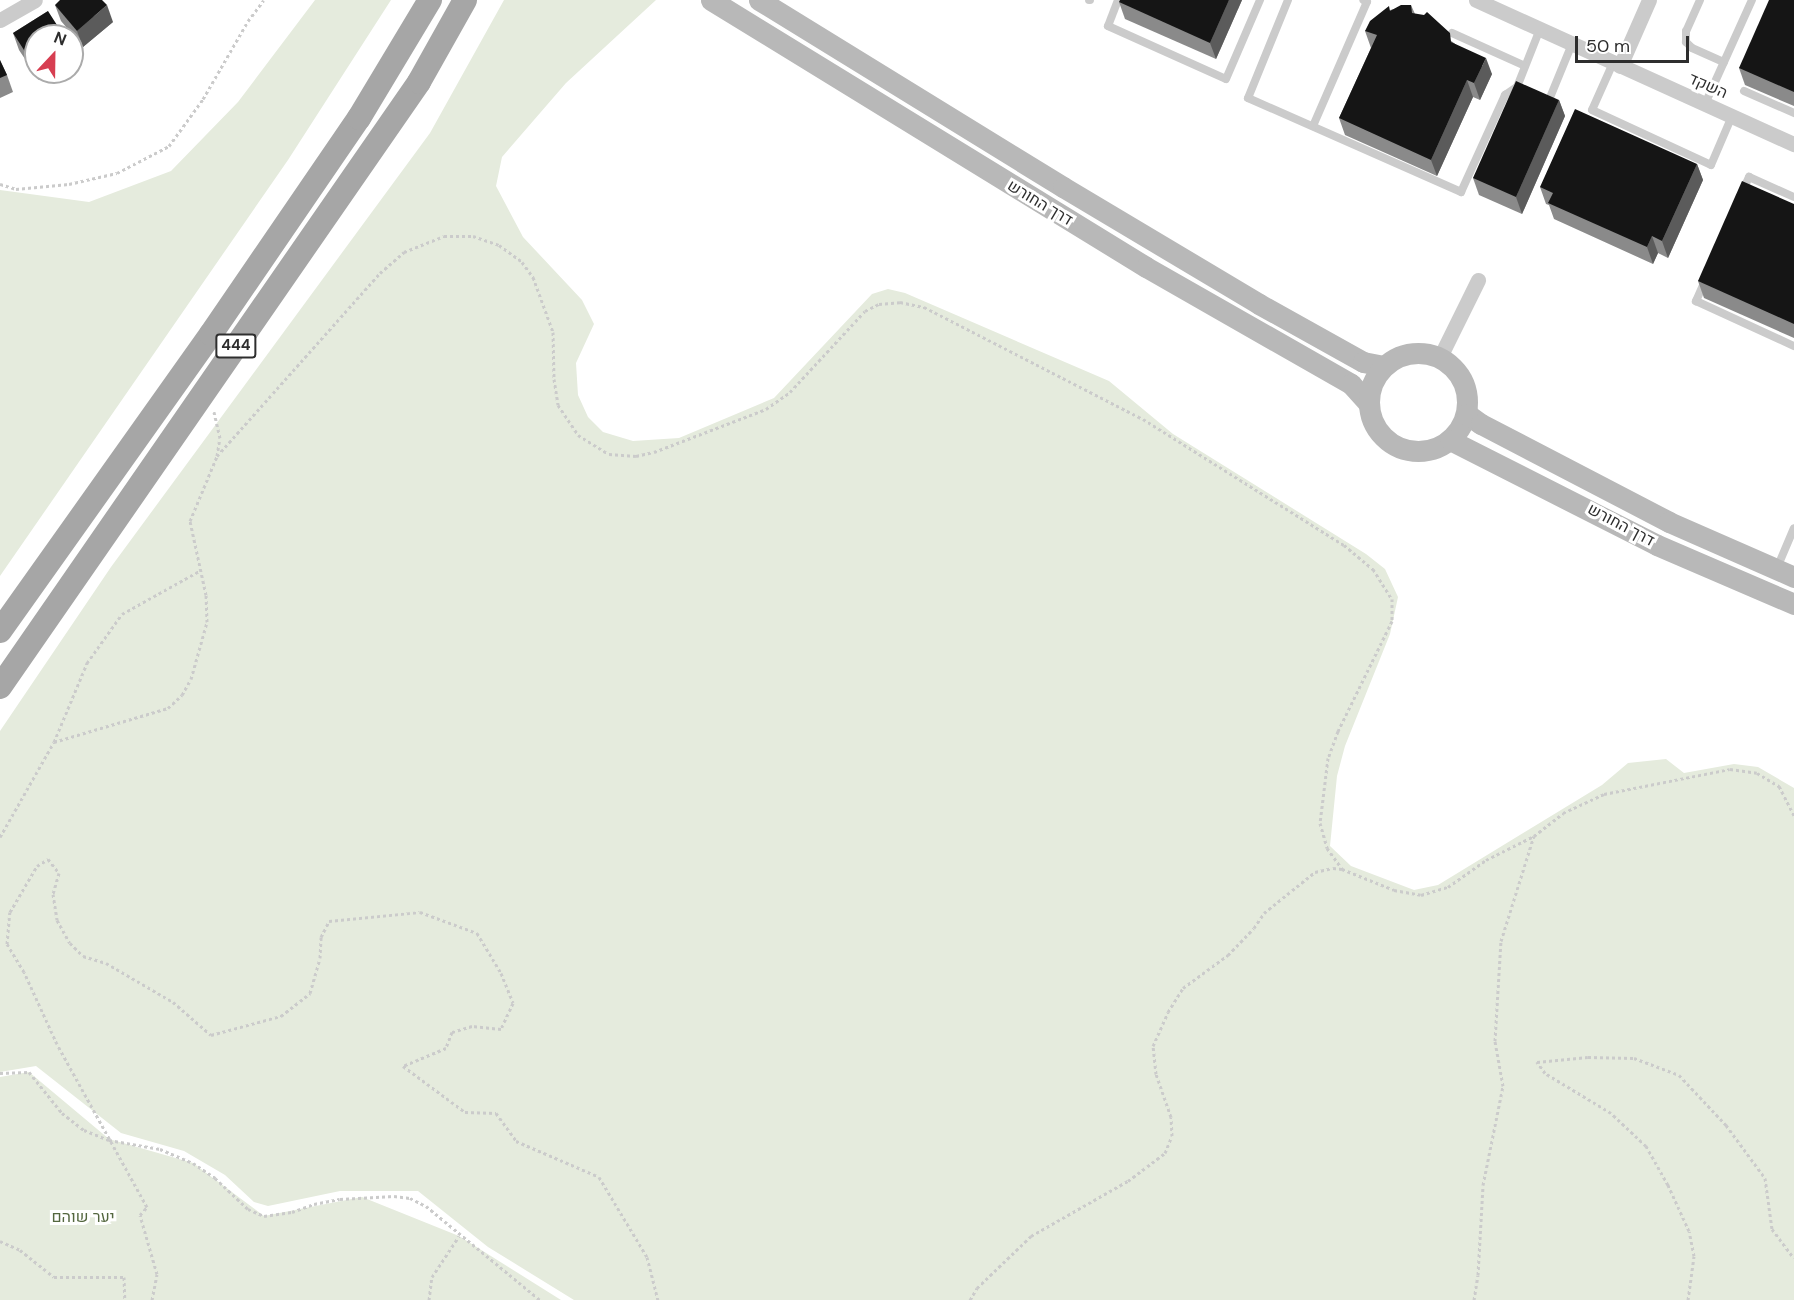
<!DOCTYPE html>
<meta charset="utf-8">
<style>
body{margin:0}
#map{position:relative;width:1794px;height:1300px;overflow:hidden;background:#fff;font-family:"DM Sans",Heebo,sans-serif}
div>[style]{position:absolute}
.green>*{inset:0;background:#e5ebdd}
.path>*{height:3px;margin-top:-1.5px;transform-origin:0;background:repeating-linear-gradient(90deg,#cbcbcb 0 3px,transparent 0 6px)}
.lane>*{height:8px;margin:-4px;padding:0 4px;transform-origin:4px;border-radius:4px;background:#cbcbcb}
.street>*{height:15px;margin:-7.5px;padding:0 7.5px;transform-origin:7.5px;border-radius:7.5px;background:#cbcbcb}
.secondary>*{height:21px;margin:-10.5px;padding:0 10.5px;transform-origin:10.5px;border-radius:10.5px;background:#b8b8b8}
.secondary>.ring{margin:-10.5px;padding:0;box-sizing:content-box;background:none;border:21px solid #b8b8b8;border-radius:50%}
.primary>*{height:24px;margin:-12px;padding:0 12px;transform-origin:12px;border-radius:12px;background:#a6a6a6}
.wall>*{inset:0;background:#8a8a8a}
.shaded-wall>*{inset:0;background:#5b5b5b}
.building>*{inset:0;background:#151515}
span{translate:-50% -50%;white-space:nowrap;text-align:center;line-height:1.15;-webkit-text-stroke:6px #fff;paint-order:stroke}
.shield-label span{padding:2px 4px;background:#fff;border:2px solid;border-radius:4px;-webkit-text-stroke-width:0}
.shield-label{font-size:15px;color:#2e2e2e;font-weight:700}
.street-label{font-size:16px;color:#2e2e2e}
.park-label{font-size:16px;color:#54673f}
.north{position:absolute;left:24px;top:24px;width:60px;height:60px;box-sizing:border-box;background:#fff;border:2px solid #ababab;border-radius:50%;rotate:22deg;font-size:16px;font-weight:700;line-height:24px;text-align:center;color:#2e2e2e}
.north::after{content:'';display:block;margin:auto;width:21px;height:27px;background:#d73e51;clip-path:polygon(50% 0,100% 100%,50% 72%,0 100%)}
.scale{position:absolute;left:1575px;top:36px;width:114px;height:27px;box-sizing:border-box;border:3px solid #2e2e2e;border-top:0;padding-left:8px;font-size:18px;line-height:21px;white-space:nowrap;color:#2e2e2e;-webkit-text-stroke:4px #fff;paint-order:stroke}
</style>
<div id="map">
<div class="green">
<div style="clip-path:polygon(315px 0,391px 0,288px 160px,0 576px,0 190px,89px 202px,171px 171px,238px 102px)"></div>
<div style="clip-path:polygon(504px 0,656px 0,566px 83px,502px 157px,496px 186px,523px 237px,582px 300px,594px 324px,576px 363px,578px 395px,588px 417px,603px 432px,633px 441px,679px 438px,774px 398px,872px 294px,888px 289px,905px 293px,1109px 381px,1173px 434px,1366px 554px,1385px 569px,1398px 597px,1390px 634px,1345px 746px,1337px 776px,1330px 846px,1351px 866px,1414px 890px,1438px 885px,1602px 785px,1628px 763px,1666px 759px,1684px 773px,1734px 764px,1758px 767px,1794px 788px,1794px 1300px,574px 1300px,488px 1247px,418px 1191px,340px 1191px,268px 1206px,254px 1202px,225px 1175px,184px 1151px,121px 1133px,36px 1066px,0 1072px,0 731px,111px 567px,430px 133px)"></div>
<div style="clip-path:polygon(29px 1072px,109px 1139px,193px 1163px,264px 1216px,362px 1197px,459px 1236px,561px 1300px,0 1300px,0 1077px)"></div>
</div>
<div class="path">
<div style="left:0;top:184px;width:17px;rotate:17deg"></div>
<div style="left:16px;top:189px;width:53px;rotate:-5.4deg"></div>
<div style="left:69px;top:184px;width:49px;rotate:-12.9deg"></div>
<div style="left:117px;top:173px;width:59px;rotate:-27.4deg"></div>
<div style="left:169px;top:146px;width:58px;rotate:-54.1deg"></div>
<div style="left:203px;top:99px;width:90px;rotate:-60deg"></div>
<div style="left:248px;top:21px;width:26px;rotate:-53deg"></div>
<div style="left:217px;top:456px;width:245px;rotate:-48.3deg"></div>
<div style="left:380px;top:273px;width:32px;rotate:-41deg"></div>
<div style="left:404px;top:252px;width:43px;rotate:-21.8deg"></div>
<div style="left:444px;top:236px;width:29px"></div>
<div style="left:473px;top:236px;width:28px;rotate:19deg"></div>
<div style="left:499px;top:245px;width:29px;rotate:36deg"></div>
<div style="left:522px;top:262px;width:19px;rotate:54deg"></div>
<div style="left:533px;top:277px;width:59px;rotate:70deg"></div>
<div style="left:553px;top:332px;width:47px;rotate:88.8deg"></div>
<div style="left:554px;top:379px;width:26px;rotate:81deg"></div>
<div style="left:558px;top:405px;width:36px;rotate:56deg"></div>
<div style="left:578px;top:435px;width:36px;rotate:32deg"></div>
<div style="left:609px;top:454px;width:27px;rotate:4deg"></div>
<div style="left:636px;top:456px;width:18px;rotate:-13deg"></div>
<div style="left:654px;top:452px;width:120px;rotate:-21deg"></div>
<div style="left:766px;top:409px;width:29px;rotate:-35deg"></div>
<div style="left:790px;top:392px;width:110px;rotate:-47.2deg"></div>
<div style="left:865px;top:311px;width:16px;rotate:-27deg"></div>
<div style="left:879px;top:304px;width:21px;rotate:-5deg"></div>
<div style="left:900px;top:302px;width:25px;rotate:12deg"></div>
<div style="left:924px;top:307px;width:246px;rotate:27.1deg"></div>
<div style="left:1143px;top:419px;width:237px;rotate:32.1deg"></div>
<div style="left:1344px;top:545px;width:38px;rotate:40deg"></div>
<div style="left:1373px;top:569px;width:36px;rotate:58deg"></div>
<div style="left:1392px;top:599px;width:22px;rotate:90deg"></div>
<div style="left:1392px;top:621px;width:123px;rotate:116.1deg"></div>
<div style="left:1338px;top:731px;width:29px;rotate:110deg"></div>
<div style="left:1328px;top:758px;width:65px;rotate:97deg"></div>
<div style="left:1320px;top:823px;width:26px;rotate:74deg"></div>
<div style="left:1327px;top:848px;width:26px;rotate:54deg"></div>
<div style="left:54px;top:742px;width:119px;rotate:-16.6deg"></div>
<div style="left:168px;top:708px;width:19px;rotate:-43deg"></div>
<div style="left:182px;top:695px;width:18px;rotate:-61deg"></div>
<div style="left:191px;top:679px;width:59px;rotate:-74.3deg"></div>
<div style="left:207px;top:622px;width:27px;rotate:-92deg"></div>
<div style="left:206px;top:595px;width:76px;rotate:-102.2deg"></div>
<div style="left:190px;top:521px;width:70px;rotate:-67.4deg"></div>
<div style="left:217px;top:456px;width:18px;rotate:-81deg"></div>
<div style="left:220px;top:438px;width:27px;rotate:-103deg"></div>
<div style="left:0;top:837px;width:109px;rotate:-60.4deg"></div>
<div style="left:54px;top:742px;width:86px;rotate:-67.3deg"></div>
<div style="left:87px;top:663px;width:60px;rotate:-54.5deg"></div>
<div style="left:122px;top:614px;width:90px;rotate:-29.1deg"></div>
<div style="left:0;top:1073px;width:29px;rotate:-2deg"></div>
<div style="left:29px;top:1072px;width:53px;rotate:51.2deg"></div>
<div style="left:62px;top:1113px;width:28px;rotate:38deg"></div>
<div style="left:84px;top:1130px;width:27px;rotate:22deg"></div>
<div style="left:109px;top:1140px;width:52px;rotate:10deg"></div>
<div style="left:160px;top:1149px;width:36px;rotate:23deg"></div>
<div style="left:193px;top:1163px;width:27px;rotate:34deg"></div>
<div style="left:215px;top:1178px;width:45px;rotate:43.2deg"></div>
<div style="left:248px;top:1209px;width:17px;rotate:24deg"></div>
<div style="left:264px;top:1216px;width:28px;rotate:-8deg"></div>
<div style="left:292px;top:1212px;width:23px;rotate:-20deg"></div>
<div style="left:314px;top:1204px;width:26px;rotate:-11deg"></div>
<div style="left:340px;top:1199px;width:54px;rotate:-3.2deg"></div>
<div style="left:394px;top:1196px;width:16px;rotate:7deg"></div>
<div style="left:410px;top:1198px;width:18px;rotate:27deg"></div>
<div style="left:426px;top:1206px;width:148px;rotate:39.5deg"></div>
<div style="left:0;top:1241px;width:22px;rotate:24deg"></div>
<div style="left:20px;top:1250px;width:43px;rotate:38.5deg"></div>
<div style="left:54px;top:1277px;width:70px"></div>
<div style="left:124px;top:1277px;width:23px;rotate:88deg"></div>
<div style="left:152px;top:1300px;width:26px;rotate:-79deg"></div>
<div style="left:157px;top:1274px;width:61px;rotate:-106.1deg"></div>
<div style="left:140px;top:1215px;width:11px;rotate:-49deg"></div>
<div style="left:147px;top:1207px;width:186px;rotate:-118.9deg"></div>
<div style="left:57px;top:1044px;width:79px;rotate:-114.6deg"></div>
<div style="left:24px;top:972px;width:33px;rotate:-121deg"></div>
<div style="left:7px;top:944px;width:32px;rotate:-85deg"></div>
<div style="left:10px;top:912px;width:53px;rotate:-59.6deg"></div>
<div style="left:37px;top:866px;width:13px;rotate:-32deg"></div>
<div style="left:48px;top:859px;width:18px;rotate:52deg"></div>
<div style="left:59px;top:873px;width:22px;rotate:106deg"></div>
<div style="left:53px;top:894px;width:26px;rotate:81deg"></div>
<div style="left:57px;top:920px;width:26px;rotate:61deg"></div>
<div style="left:70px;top:943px;width:18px;rotate:45deg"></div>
<div style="left:83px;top:956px;width:24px;rotate:17deg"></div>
<div style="left:106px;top:963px;width:78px;rotate:30.2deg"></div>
<div style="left:173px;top:1002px;width:50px;rotate:41deg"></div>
<div style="left:211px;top:1035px;width:73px;rotate:-15.2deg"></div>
<div style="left:281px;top:1016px;width:37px;rotate:-38deg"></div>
<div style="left:310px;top:993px;width:36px;rotate:-74deg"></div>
<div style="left:320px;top:958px;width:21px;rotate:-87deg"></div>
<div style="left:321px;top:937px;width:18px;rotate:-63deg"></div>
<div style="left:329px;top:921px;width:91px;rotate:-5.6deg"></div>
<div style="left:420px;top:912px;width:61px;rotate:20.2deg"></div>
<div style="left:477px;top:933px;width:47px;rotate:59deg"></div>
<div style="left:501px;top:973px;width:32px;rotate:68deg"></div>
<div style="left:513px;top:1003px;width:29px;rotate:115deg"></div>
<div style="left:501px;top:1029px;width:29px;rotate:-174deg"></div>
<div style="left:472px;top:1026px;width:21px;rotate:163deg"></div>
<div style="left:452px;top:1032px;width:17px;rotate:111deg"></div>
<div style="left:446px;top:1048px;width:47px;rotate:157.3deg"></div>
<div style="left:403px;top:1066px;width:77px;rotate:36.6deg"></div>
<div style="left:465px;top:1112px;width:31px;rotate:2deg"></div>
<div style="left:496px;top:1113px;width:34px;rotate:54deg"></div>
<div style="left:516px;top:1141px;width:90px;rotate:23.4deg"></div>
<div style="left:599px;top:1177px;width:93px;rotate:59deg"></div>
<div style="left:647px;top:1257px;width:44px;rotate:75.7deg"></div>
<div style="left:429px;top:1300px;width:23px;rotate:-83deg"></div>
<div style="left:432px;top:1277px;width:49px;rotate:-56.6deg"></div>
<div style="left:970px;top:1300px;width:14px;rotate:-60deg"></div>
<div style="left:977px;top:1288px;width:75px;rotate:-43.9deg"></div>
<div style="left:1031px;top:1236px;width:112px;rotate:-29.6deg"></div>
<div style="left:1128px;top:1181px;width:46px;rotate:-37.1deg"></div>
<div style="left:1165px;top:1153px;width:18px;rotate:-68deg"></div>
<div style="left:1172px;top:1136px;width:19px;rotate:-93deg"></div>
<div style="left:1171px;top:1117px;width:46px;rotate:-109.2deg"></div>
<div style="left:1156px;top:1074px;width:28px;rotate:-96deg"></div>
<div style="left:1153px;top:1046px;width:37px;rotate:-66deg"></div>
<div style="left:1168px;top:1012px;width:28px;rotate:-58deg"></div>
<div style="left:1183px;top:988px;width:56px;rotate:-36.3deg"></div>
<div style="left:1228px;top:955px;width:37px;rotate:-46deg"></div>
<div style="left:1254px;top:928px;width:18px;rotate:-56deg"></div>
<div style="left:1264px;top:913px;width:65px;rotate:-38.8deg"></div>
<div style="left:1315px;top:872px;width:18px;rotate:-13deg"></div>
<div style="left:1333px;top:868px;width:9px;rotate:6deg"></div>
<div style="left:1342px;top:869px;width:56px;rotate:22deg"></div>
<div style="left:1394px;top:890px;width:27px;rotate:10deg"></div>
<div style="left:1421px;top:895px;width:28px;rotate:-17deg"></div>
<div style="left:1448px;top:887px;width:47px;rotate:-35.4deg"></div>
<div style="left:1486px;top:860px;width:54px;rotate:-26.6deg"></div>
<div style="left:1534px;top:836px;width:37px;rotate:-38deg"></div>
<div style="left:1563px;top:813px;width:45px;rotate:-24.9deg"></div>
<div style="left:1604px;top:794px;width:128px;rotate:-11.2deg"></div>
<div style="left:1730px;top:769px;width:27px;rotate:8deg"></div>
<div style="left:1757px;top:773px;width:26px;rotate:31deg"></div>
<div style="left:1779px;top:786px;width:33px;rotate:63deg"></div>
<div style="left:1474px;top:1300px;width:25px;rotate:-81deg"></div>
<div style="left:1478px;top:1275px;width:90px;rotate:-86.8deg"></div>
<div style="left:1483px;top:1185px;width:101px;rotate:-78.6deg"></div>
<div style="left:1503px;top:1086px;width:46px;rotate:-100.1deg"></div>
<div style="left:1495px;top:1041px;width:100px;rotate:-86.6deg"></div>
<div style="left:1501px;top:941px;width:110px;rotate:-72.6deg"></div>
<div style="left:1688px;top:1300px;width:44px;rotate:-82.2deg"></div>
<div style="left:1694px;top:1256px;width:25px;rotate:-101deg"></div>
<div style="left:1689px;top:1231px;width:51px;rotate:-114.5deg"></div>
<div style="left:1668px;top:1185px;width:45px;rotate:-119.4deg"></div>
<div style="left:1646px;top:1146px;width:48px;rotate:-136.7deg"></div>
<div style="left:1611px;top:1113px;width:77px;rotate:-148.8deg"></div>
<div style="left:1545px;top:1073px;width:14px;rotate:-126deg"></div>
<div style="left:1537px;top:1062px;width:51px;rotate:-5.6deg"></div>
<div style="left:1588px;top:1057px;width:46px;rotate:1.2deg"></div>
<div style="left:1634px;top:1058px;width:48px;rotate:20.7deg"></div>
<div style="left:1679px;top:1075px;width:69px;rotate:46.8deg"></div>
<div style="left:1726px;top:1125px;width:66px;rotate:53.7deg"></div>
<div style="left:1765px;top:1178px;width:51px;rotate:82.2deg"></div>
<div style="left:1772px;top:1229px;width:36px;rotate:53deg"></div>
</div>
<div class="lane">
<div style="left:1089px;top:0;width:1px"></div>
<div style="left:1118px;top:0;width:28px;rotate:111deg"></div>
<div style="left:1108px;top:26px;width:129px;rotate:24.2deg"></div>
<div style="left:1226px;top:79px;width:86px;rotate:-66.7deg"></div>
<div style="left:1288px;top:0;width:106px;rotate:112.2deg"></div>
<div style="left:1248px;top:98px;width:233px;rotate:23.8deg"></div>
<div style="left:1461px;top:192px;width:107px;rotate:-65.6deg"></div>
<div style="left:1505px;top:95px;width:14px;rotate:-34deg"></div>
<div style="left:1517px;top:87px;width:62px;rotate:-68.4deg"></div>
<div style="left:1700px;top:0;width:34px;rotate:114deg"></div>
<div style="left:1686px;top:31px;width:11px;rotate:90deg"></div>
<div style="left:1686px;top:42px;width:8px;rotate:45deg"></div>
<div style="left:1692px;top:48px;width:35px;rotate:24deg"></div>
<div style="left:1452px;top:33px;width:80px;rotate:24.3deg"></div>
<div style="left:1613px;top:63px;width:51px;rotate:114.1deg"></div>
<div style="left:1592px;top:110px;width:131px;rotate:24.8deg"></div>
<div style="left:1711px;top:165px;width:53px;rotate:-66.8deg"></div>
<div style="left:1744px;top:91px;width:55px;rotate:23.7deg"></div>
<div style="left:1549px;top:100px;width:61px;rotate:-67.7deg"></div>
<div style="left:1705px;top:104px;width:114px;rotate:-65.7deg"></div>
<div style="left:1313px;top:126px;width:135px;rotate:-66.5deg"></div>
<div style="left:1367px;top:2px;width:4px;rotate:-153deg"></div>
<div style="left:1742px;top:192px;width:17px;rotate:-65deg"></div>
<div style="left:1749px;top:177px;width:49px;rotate:24deg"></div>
<div style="left:1704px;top:283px;width:20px;rotate:114deg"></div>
<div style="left:1696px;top:301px;width:108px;rotate:24.7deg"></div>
<div style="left:1777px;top:568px;width:43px;rotate:-67deg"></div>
</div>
<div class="street">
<div style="left:1476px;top:0;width:349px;rotate:24.4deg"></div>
<div style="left:0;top:20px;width:40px;rotate:-29.7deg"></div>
<div style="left:1620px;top:66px;width:72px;rotate:-66.3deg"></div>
<div style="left:1440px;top:357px;width:86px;rotate:-63.7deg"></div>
</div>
<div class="secondary">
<div style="left:711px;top:0;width:510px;rotate:31.54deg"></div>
<div style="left:1146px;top:267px;width:236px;rotate:29.7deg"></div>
<div style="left:1351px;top:384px;width:27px;rotate:48deg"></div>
<div style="left:759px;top:0;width:357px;rotate:31.6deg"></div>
<div style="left:1063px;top:187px;width:228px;rotate:30.8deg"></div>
<div style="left:1259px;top:304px;width:119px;rotate:29.1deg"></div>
<div style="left:1363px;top:362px;width:21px;rotate:11deg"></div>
<div class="ring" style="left:1369px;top:353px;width:77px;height:77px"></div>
<div style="left:1467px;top:414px;width:17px;rotate:36deg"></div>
<div style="left:1481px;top:424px;width:212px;rotate:27.5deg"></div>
<div style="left:1669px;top:522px;width:137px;rotate:23.7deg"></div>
<div style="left:1450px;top:440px;width:232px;rotate:26.9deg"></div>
<div style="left:1657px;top:545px;width:149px;rotate:23.3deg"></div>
</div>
<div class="primary">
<div style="left:0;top:631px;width:364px;rotate:-54.6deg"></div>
<div style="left:211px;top:334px;width:262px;rotate:-55.6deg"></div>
<div style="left:359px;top:118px;width:138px;rotate:-59deg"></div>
<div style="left:0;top:687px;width:736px;rotate:-55.29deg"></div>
<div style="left:419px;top:82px;width:94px;rotate:-60.7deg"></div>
</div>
<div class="wall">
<div style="clip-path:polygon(1242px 0,1216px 59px,1125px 19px,1119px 2px)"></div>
<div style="clip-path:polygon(1794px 0,1794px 106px,1745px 85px,1739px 68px)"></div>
<div style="clip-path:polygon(55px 5px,113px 22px,83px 47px,61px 21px)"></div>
<div style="clip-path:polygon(1411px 5px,1415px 14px,1454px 43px,1492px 74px,1480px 100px,1473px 97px,1437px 176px,1345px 135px,1339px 118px,1371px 48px,1365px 31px,1390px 10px)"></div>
<div style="clip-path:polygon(48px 11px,36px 72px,51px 72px,39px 80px,19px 50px,13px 33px)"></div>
<div style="clip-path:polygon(0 60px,7px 75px,13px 92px,0 98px)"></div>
<div style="clip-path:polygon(1559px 100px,1565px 116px,1522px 214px,1479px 195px,1473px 178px)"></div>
<div style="clip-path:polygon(1697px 164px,1703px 180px,1668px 258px,1658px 253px,1653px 264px,1554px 219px,1549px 205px,1546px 204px,1540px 187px)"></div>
<div style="clip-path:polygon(1794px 204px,1794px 338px,1704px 298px,1698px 281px)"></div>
</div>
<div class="shaded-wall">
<div style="clip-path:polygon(1229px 0,1242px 0,1216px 59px,1210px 43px)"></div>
<div style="clip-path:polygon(107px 5px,113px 22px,83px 47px,77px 31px)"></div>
<div style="clip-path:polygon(1486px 58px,1492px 74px,1480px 100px,1474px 83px)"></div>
<div style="clip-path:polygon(36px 61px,36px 72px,51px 72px,39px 80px,33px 64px)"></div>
<div style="clip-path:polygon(1467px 80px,1473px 97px,1437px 176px,1431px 160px)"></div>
<div style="clip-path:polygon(1559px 100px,1565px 116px,1522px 214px,1516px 197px)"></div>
<div style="clip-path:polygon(1697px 164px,1703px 180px,1668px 258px,1662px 241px)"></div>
<div style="clip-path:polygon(1652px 236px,1658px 253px,1653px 264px,1647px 247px)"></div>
</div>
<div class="building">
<div style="clip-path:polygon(60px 0,102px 0,107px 5px,77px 31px,55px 5px)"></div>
<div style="clip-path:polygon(1120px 0,1229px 0,1210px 43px,1119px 2px)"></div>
<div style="clip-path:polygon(1769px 0,1794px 0,1794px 92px,1739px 68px)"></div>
<div style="clip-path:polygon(1401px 5px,1411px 5px,1412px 13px,1424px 15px,1427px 12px,1450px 33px,1451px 42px,1486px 58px,1474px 83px,1467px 80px,1431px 160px,1339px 118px,1377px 35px,1365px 31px,1370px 21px,1389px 6px,1390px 11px)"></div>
<div style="clip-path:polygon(48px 11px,64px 36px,36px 36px,36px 61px,33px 64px,13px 33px)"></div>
<div style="clip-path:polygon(0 60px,7px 75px,0 78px)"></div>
<div style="clip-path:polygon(1516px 81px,1559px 100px,1516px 197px,1473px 178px)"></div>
<div style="clip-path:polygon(1575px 109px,1697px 164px,1662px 241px,1652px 236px,1647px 247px,1548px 203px,1553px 193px,1540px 187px)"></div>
<div style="clip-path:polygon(1742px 181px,1794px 204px,1794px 324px,1698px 281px)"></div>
</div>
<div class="shield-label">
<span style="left:236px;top:346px">444</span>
</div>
<div class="street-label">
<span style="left:1708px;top:86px;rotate:24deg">השקד</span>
<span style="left:1040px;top:203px;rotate:31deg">דרך החורש</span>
<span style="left:1621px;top:525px;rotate:28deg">דרך החורש</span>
</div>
<div class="park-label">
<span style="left:83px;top:1217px">יער שוהם</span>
</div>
<div class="north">N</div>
<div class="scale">50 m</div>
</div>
